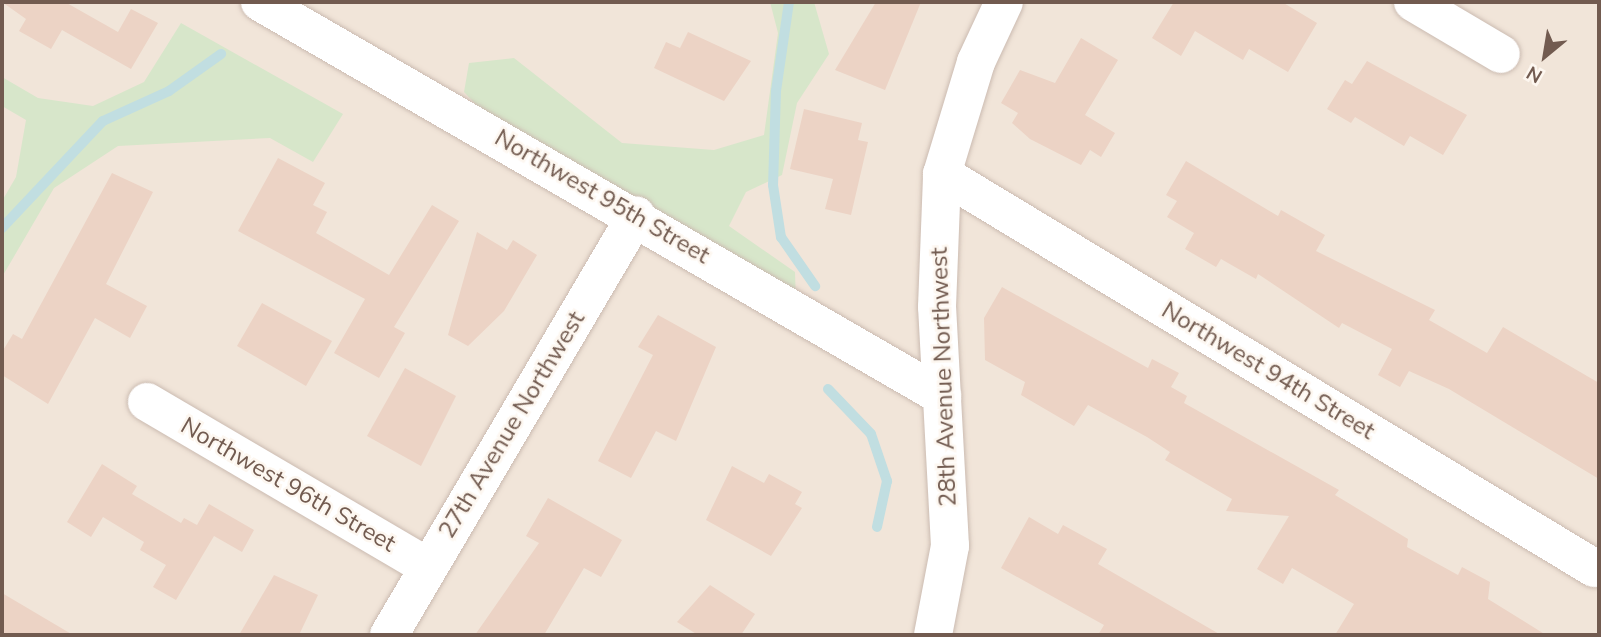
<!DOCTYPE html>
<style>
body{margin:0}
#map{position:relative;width:1601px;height:637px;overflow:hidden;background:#faf3ea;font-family:"Nunito Sans",sans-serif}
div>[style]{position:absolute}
.residential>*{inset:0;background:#f1e5d9}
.green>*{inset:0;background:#d7e6ca}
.stream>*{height:10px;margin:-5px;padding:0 5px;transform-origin:5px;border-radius:5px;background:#c1dee1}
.building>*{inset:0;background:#ecd3c5}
.roads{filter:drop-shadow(0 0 2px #cbbbb1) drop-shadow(0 0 2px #cbbbb1)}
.minor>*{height:38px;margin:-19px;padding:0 19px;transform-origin:19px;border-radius:19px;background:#fff}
span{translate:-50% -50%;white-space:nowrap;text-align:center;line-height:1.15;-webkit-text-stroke:5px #fdf7f0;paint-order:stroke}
.street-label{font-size:24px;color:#725b50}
.frame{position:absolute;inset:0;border:4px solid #725b50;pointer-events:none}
.north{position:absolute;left:1510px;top:21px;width:70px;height:70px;-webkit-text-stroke:5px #fdf7f0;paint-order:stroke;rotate:210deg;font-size:19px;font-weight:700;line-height:28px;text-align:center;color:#725b50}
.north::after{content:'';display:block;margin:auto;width:24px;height:32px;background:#725b50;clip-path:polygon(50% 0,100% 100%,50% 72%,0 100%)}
</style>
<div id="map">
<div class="residential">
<div style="clip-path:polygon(2px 2px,1599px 2px,1599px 635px,2px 635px)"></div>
</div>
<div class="green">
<div style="clip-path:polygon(770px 2px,814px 2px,829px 54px,797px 103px,782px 175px,746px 192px,729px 226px,795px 272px,796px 303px,502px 132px,464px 92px,469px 63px,514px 58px,622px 143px,714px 150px,764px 135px,778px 33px)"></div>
<div style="clip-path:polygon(181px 23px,343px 114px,313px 162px,270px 138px,118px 146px,54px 188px,2px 277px,2px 201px,16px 177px,26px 120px,2px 106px,2px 77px,38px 98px,93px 106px,144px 82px)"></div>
</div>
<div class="stream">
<div style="left:789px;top:2px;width:90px;rotate:98.3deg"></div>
<div style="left:776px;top:91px;width:94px;rotate:91.8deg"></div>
<div style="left:773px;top:185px;width:53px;rotate:81.3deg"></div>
<div style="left:781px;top:237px;width:60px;rotate:55.2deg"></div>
<div style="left:2px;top:228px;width:147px;rotate:-46.7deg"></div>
<div style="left:103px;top:121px;width:72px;rotate:-24.4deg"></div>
<div style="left:169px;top:91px;width:64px;rotate:-35.4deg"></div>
<div style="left:828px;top:389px;width:62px;rotate:46.3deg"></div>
<div style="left:871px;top:434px;width:50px;rotate:71.2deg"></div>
<div style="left:887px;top:481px;width:47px;rotate:102.3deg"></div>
</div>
<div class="building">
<div style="clip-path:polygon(2px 2px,65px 2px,118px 32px,131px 9px,158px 23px,131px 69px,62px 30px,51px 49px,19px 31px,26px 19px)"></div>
<div style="clip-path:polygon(876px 2px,921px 2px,885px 90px,835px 70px)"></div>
<div style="clip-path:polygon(1174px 2px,1282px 2px,1317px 23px,1288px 72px,1249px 49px,1243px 60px,1195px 31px,1181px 56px,1152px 38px)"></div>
<div style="clip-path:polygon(688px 32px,751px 61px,724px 101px,654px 68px,666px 42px,680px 48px)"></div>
<div style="clip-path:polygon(1081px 38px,1118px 60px,1085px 115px,1115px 133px,1101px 157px,1090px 150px,1081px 165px,1030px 139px,1012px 123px,1018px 113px,1001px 103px,1020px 70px,1055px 83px)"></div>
<div style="clip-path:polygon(1367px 61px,1467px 115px,1443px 155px,1410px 136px,1404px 146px,1355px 117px,1351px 123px,1327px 109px,1345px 80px,1352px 84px)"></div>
<div style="clip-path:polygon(804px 109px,862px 123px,858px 140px,868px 142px,851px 215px,825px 209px,833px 179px,790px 169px)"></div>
<div style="clip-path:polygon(278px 158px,325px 183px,313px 205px,327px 212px,316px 233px,389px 275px,432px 205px,459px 221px,394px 327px,405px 333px,379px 378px,334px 353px,365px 299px,238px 231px)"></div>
<div style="clip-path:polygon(1186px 161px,1278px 216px,1281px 210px,1325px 235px,1316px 251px,1435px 310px,1429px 320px,1487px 353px,1503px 327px,1599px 383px,1599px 479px,1449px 389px,1409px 371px,1400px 387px,1378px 375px,1392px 349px,1342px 323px,1339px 328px,1258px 274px,1256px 279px,1221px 259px,1216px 267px,1185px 249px,1194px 233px,1167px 217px,1177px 201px,1166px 195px)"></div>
<div style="clip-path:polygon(112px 173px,153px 192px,106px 284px,147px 306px,130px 338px,95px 318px,48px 404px,2px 375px,2px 352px,13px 334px,22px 339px)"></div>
<div style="clip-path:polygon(477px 232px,507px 250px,513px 240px,537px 255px,504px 311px,468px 346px,448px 335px)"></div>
<div style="clip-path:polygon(1002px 287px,1148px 368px,1152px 359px,1179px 373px,1171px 387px,1187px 396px,1184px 403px,1339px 490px,1335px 495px,1408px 539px,1407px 547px,1458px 575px,1462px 567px,1490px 582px,1488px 599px,1546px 635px,1335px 635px,1354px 604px,1292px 568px,1283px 584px,1257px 569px,1289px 516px,1226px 511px,1232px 499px,1165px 460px,1170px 452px,1147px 437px,1088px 405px,1074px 426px,1021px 395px,1025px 382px,985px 360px,984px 318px)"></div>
<div style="clip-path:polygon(262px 303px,332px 341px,306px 386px,237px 346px)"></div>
<div style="clip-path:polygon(658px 315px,716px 347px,676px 441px,656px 431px,631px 478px,598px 461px,653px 355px,638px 347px)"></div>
<div style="clip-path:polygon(405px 368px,456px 396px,421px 466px,367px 436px)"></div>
<div style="clip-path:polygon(102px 464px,137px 486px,132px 494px,181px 523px,184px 518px,197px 525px,209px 504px,254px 530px,242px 552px,214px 536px,176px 600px,153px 587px,166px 565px,140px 550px,144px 542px,103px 517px,91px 537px,67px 522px)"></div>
<div style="clip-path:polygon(732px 466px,764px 483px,769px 474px,802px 492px,795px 504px,802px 508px,771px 556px,706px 520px)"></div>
<div style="clip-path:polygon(548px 498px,622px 540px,601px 577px,584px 568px,544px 635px,475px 635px,539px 543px,526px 536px)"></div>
<div style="clip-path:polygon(1029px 517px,1058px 534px,1063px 525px,1107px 549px,1098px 564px,1221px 635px,1098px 635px,1104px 625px,1001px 568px)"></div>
<div style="clip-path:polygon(274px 575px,318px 595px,299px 635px,239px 635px)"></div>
<div style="clip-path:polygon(710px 585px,755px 614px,741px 635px,698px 635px,677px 622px)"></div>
<div style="clip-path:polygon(2px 593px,73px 635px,2px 635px)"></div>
</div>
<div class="roads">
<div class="minor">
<div style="left:260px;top:2px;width:788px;rotate:30.02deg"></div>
<div style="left:1413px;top:2px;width:102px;rotate:30.6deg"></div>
<div style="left:942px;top:174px;width:762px;rotate:31.14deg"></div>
<div style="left:147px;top:402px;width:326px;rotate:30.4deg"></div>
<div style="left:389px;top:635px;width:487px;rotate:-59.5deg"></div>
<div style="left:933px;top:635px;width:91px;rotate:-79.2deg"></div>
<div style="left:950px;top:546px;width:239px;rotate:-93.1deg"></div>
<div style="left:937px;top:307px;width:133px;rotate:-87.8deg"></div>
<div style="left:942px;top:174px;width:117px;rotate:-73.1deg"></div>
<div style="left:976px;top:62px;width:66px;rotate:-65deg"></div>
</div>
</div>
<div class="street-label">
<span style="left:602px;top:197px;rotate:30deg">Northwest 95th Street</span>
<span style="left:1268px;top:371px;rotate:31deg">Northwest 94th Street</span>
<span style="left:944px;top:377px;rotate:-92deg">28th Avenue Northwest</span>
<span style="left:512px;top:425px;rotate:-59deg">27th Avenue Northwest</span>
<span style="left:288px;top:485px;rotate:30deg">Northwest 96th Street</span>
</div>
<div class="frame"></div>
<div class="north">N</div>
</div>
